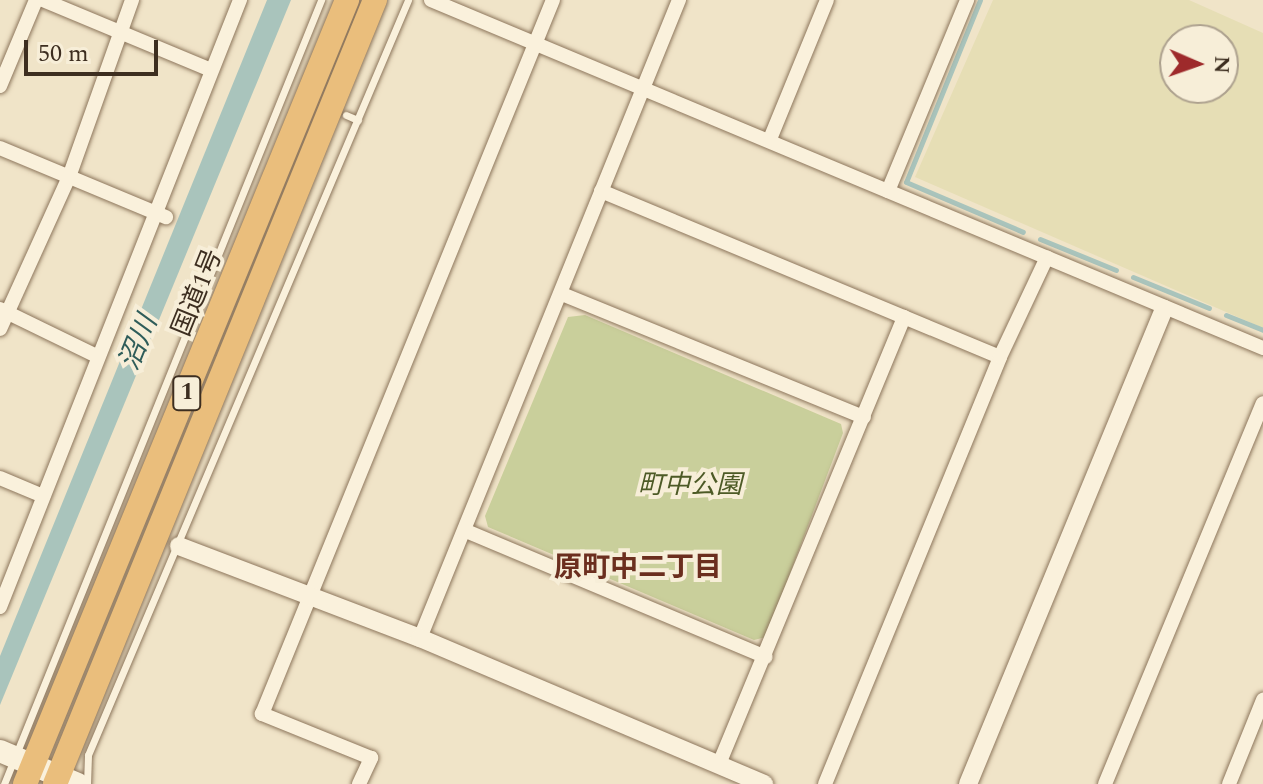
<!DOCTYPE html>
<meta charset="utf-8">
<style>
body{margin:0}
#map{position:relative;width:1263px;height:784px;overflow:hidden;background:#f0e4c8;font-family:Spectral,"Noto Sans JP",serif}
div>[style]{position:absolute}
.farmland>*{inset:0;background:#e6deb5}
.green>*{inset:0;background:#c9cf9b}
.water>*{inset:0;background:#a9c4bc}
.stream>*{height:5px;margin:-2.5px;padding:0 2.5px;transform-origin:2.5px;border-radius:2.5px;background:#a9c4bc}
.roads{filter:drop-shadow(0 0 2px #8d765c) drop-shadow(0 0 2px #8d765c)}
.service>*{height:7px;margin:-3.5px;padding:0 3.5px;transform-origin:3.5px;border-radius:3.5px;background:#faf1dc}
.minor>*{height:14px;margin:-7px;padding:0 7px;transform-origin:7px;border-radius:7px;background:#faf1dc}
.tertiary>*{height:18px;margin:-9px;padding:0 9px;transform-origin:9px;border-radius:9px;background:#faf1dc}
.secondary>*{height:22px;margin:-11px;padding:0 11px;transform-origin:11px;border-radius:11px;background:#faf1dc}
.trunk>*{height:24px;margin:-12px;padding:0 12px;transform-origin:12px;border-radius:12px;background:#eabe7c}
span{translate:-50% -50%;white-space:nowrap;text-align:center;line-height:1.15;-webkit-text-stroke:8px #f7eed8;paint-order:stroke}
.shield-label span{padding:2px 6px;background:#f7eed8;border:2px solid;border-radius:6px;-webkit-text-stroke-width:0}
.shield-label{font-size:24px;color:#3d2e20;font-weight:700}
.street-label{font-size:26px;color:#3d2e20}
.park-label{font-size:26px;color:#4d5a26;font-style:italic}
.water-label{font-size:28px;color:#2f5d5a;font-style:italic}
.neighbourhood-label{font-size:28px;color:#6b2e1e;font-weight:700}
.north{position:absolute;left:1159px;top:24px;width:80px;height:80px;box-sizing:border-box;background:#f7eed8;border:2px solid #ada18e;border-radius:50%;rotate:92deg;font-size:22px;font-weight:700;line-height:32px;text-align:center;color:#3d2e20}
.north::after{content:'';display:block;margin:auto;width:28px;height:36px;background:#9e2a2b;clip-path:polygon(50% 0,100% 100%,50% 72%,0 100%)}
.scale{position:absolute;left:24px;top:40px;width:134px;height:36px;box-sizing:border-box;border:4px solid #3d2e20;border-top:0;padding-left:10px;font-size:24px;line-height:28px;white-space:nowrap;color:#3d2e20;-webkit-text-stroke:6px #f7eed8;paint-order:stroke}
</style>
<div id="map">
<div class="farmland">
<div style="clip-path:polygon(evenodd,993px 0,1189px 0,1263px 33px,1263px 328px,915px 177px,993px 0,1223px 40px,1223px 88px,1175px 88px,1175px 40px,1223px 40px)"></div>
</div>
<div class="green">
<div style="clip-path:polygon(585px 315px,841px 424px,843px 433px,766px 637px,754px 640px,488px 527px,485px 516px,568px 317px)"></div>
</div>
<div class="water">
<div style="clip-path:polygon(267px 0,291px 0,0 705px,0 656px)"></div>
</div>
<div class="stream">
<div style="left:980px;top:0;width:196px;rotate:112.1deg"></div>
<div style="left:906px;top:182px;width:127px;rotate:23.1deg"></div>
<div style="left:1040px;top:239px;width:82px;rotate:22.2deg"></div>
<div style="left:1133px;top:277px;width:82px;rotate:22.2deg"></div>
<div style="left:1226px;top:315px;width:40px;rotate:22deg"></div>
</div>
<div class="roads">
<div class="service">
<div style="left:346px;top:115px;width:13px;rotate:23deg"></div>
<div style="left:4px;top:784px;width:846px;rotate:-67.98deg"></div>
<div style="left:87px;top:784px;width:29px;rotate:-88deg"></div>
<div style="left:88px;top:755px;width:820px;rotate:-67.03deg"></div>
</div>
<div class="minor">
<div style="left:43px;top:0;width:182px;rotate:22.6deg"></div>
<div style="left:431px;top:0;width:902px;rotate:22.7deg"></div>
<div style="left:0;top:86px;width:93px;rotate:-67.3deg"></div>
<div style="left:770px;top:139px;width:150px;rotate:-67.7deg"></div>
<div style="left:0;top:148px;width:180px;rotate:22.6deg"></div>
<div style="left:601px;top:191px;width:432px;rotate:22.6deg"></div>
<div style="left:888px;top:191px;width:207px;rotate:-67.5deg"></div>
<div style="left:562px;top:294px;width:326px;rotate:22.2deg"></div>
<div style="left:0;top:309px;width:108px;rotate:25.9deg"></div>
<div style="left:0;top:329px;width:167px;rotate:-65.6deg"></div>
<div style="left:69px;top:177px;width:188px;rotate:-70.4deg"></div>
<div style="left:0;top:478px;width:47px;rotate:22.7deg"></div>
<div style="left:466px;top:531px;width:325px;rotate:22.8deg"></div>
<div style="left:0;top:607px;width:653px;rotate:-68.43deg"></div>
<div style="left:420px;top:638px;width:689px;rotate:-67.91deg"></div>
<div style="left:719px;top:764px;width:484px;rotate:-67.5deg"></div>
<div style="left:359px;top:784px;width:29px;rotate:-65deg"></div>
<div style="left:371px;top:758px;width:118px;rotate:-158deg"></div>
<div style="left:262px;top:714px;width:771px;rotate:-67.83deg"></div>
<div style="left:825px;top:784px;width:461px;rotate:-67.7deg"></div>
<div style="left:1000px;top:357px;width:110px;rotate:-64.8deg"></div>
<div style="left:1105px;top:784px;width:412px;rotate:-67.5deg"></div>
<div style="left:1229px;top:784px;width:91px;rotate:-68deg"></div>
</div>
<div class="tertiary">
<div style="left:179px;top:546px;width:258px;rotate:20.9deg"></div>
<div style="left:420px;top:638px;width:374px;rotate:23deg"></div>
<div style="left:968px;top:784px;width:514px;rotate:-67.58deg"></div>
</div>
<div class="secondary">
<div style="left:0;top:751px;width:85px;rotate:22.9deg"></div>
</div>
<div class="trunk">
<div style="left:25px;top:784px;width:848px;rotate:-67.67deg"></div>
<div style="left:55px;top:784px;width:847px;rotate:-67.8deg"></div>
</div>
</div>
<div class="shield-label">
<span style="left:187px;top:393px">1</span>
</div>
<div class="street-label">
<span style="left:198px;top:293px;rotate:-68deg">国道1号</span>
</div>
<div class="park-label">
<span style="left:690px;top:486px">町中公園</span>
</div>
<div class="water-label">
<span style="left:139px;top:343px;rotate:-68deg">沼川</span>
</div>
<div class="neighbourhood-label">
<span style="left:638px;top:568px">原町中二丁目</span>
</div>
<div class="north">N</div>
<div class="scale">50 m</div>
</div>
